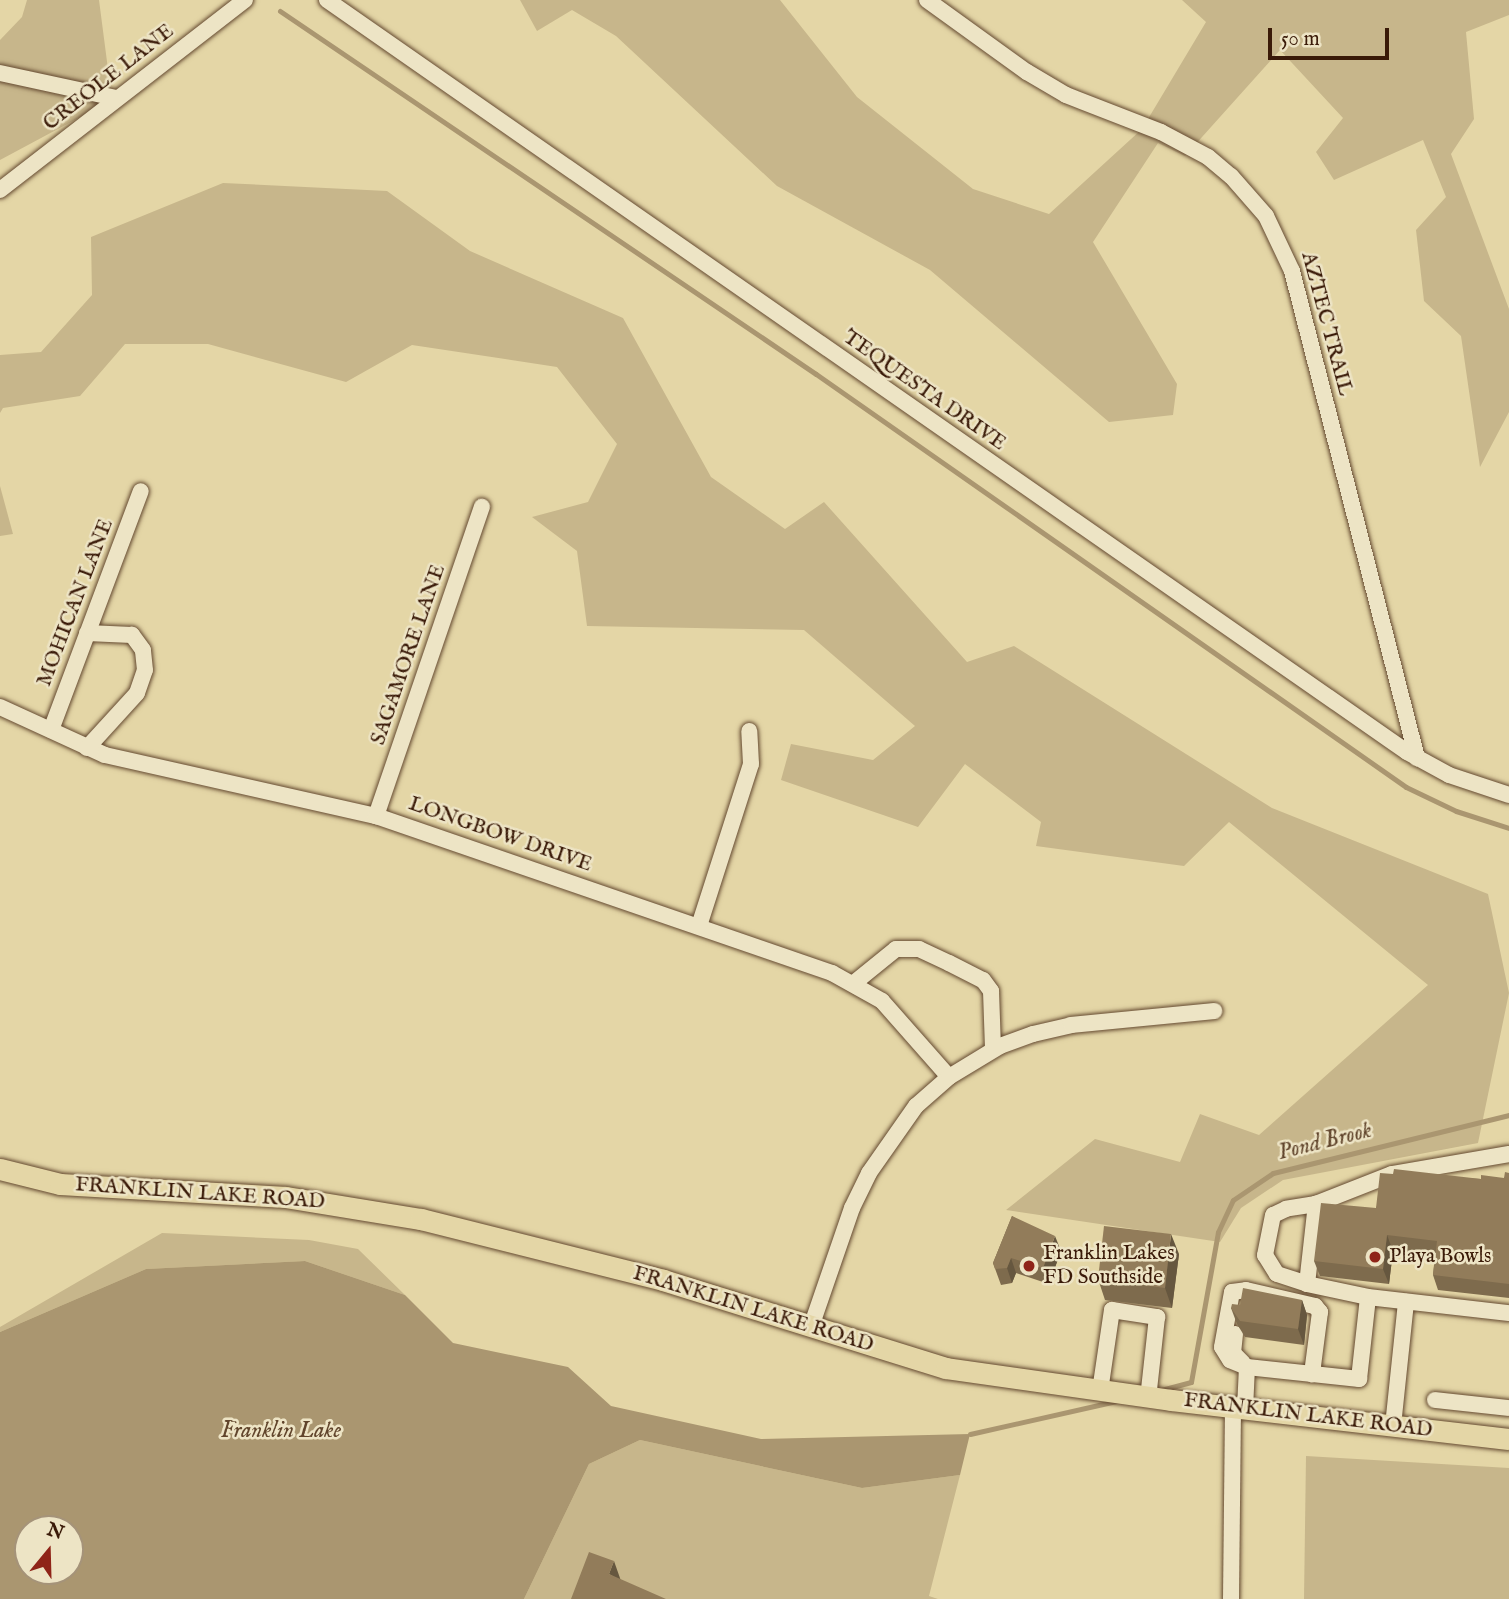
<!DOCTYPE html>
<style>
body{margin:0}
#map{position:relative;width:1509px;height:1599px;overflow:hidden;background:#e4d6a6;font-family:"IM FELL English",serif}
div>[style]{position:absolute}
.green>*{inset:0;background:#c7b68b}
.water>*{inset:0;background:#aa9670}
.stream>*{height:5px;margin:-2.5px;padding:0 2.5px;transform-origin:2.5px;border-radius:2.5px;background:#aa9670}
.roads{filter:drop-shadow(0 0 2px #644930) drop-shadow(0 0 2px #644930)}
.minor>*{height:16px;margin:-8px;padding:0 8px;transform-origin:8px;border-radius:8px;background:#ede4c5}
.major>*{height:21px;margin:-10.5px;padding:0 10.5px;transform-origin:10.5px;border-radius:10.5px;background:#e4d6a6}
.wall>*{inset:0;background:#7e6b4d}
.shaded-wall>*{inset:0;background:#66573f}
.building>*{inset:0;background:#927c5a}
.dots>*{width:19px;height:19px;translate:-50% -50%;box-sizing:border-box;border:4px solid #ede4c5;border-radius:50%}
span{translate:-50% -50%;white-space:nowrap;text-align:center;line-height:1.15;-webkit-text-stroke:5px #ede4c5;paint-order:stroke}
.street-label{font-size:21px;color:#3a1a08}
.poi-label{font-size:21px;color:#3a1a08}
.left{translate:0 -50%;text-align:left}
.water-label{font-size:23px;color:#61452c;font-style:italic}
.north{position:absolute;left:14px;top:1515px;width:70px;height:70px;box-sizing:border-box;background:#ede4c5;border:2px solid #a59379;border-radius:50%;rotate:19deg;font-size:19px;font-weight:700;line-height:28px;text-align:center;color:#3a1a08}
.north::after{content:'';display:block;margin:auto;width:24px;height:32px;background:#8f2418;clip-path:polygon(50% 0,100% 100%,50% 72%,0 100%)}
.scale{position:absolute;left:1268px;top:28px;width:121px;height:32px;box-sizing:border-box;border:4px solid #3a1a08;border-top:0;padding-left:9px;font-size:21px;line-height:24px;white-space:nowrap;color:#3a1a08;-webkit-text-stroke:5px #ede4c5;paint-order:stroke}
</style>
<div id="map">
<div class="green">
<div style="clip-path:polygon(27px 0,99px 0,112px 100px,0 160px,0 40px,22px 17px)"></div>
<div style="clip-path:polygon(520px 0,780px 0,857px 97px,973px 189px,1049px 214px,1142px 129px,1206px 22px,1182px 0,1509px 0,1509px 15px,1466px 32px,1474px 119px,1451px 154px,1509px 309px,1509px 412px,1480px 467px,1461px 336px,1424px 301px,1416px 230px,1446px 197px,1423px 140px,1334px 180px,1316px 152px,1343px 118px,1280px 50px,1185px 156px,1158px 143px,1093px 242px,1177px 384px,1173px 415px,1109px 422px,930px 270px,777px 186px,616px 36px,572px 10px,537px 31px)"></div>
<div style="clip-path:polygon(223px 183px,387px 191px,470px 251px,623px 318px,711px 477px,785px 529px,824px 502px,967px 662px,1014px 646px,1272px 808px,1488px 894px,1509px 993px,1478px 1143px,1283px 1180px,1241px 1208px,1220px 1242px,1006px 1210px,1095px 1139px,1180px 1162px,1200px 1114px,1259px 1135px,1428px 985px,1229px 822px,1184px 866px,1036px 846px,1041px 822px,965px 764px,918px 827px,781px 780px,791px 744px,873px 760px,915px 726px,804px 630px,587px 626px,577px 551px,532px 517px,588px 502px,617px 444px,557px 367px,412px 345px,346px 382px,208px 344px,125px 344px,80px 396px,3px 408px,0 413px,0 355px,41px 352px,92px 295px,91px 237px)"></div>
<div style="clip-path:polygon(0 486px,13px 534px,0 536px)"></div>
<div style="clip-path:polygon(162px 1233px,309px 1240px,358px 1249px,405px 1295px,305px 1261px,146px 1269px,0 1332px,0 1327px)"></div>
<div style="clip-path:polygon(640px 1440px,862px 1488px,960px 1475px,929px 1596px,938px 1599px,524px 1599px,589px 1464px)"></div>
<div style="clip-path:polygon(1306px 1456px,1509px 1468px,1509px 1599px,1304px 1599px)"></div>
</div>
<div class="water">
<div style="clip-path:polygon(evenodd,305px 1261px,405px 1295px,453px 1343px,568px 1367px,611px 1406px,761px 1439px,970px 1434px,960px 1475px,862px 1488px,640px 1440px,589px 1464px,524px 1599px,0 1599px,0 1332px,146px 1269px,305px 1261px,28px 1529px,70px 1529px,70px 1571px,28px 1571px,28px 1529px)"></div>
</div>
<div class="stream">
<div style="left:280px;top:11px;width:647px;rotate:34.11deg"></div>
<div style="left:816px;top:374px;width:720px;rotate:34.99deg"></div>
<div style="left:1406px;top:787px;width:55px;rotate:25.6deg"></div>
<div style="left:1456px;top:811px;width:56px;rotate:17.8deg"></div>
<div style="left:1161px;top:1390px;width:31px;rotate:-15deg"></div>
<div style="left:1191px;top:1382px;width:152px;rotate:-79.8deg"></div>
<div style="left:1218px;top:1232px;width:35px;rotate:-65deg"></div>
<div style="left:1233px;top:1200px;width:48px;rotate:-34deg"></div>
<div style="left:1273px;top:1173px;width:243px;rotate:-13.8deg"></div>
<div style="left:970px;top:1434px;width:151px;rotate:-12.7deg"></div>
</div>
<div class="roads">
<div class="minor">
<div style="left:327px;top:0;width:1316px;rotate:34.85deg"></div>
<div style="left:1407px;top:752px;width:48px;rotate:28.7deg"></div>
<div style="left:1449px;top:775px;width:63px;rotate:18.4deg"></div>
<div style="left:927px;top:0;width:123px;rotate:35.8deg"></div>
<div style="left:1027px;top:72px;width:45px;rotate:30.5deg"></div>
<div style="left:1066px;top:95px;width:102px;rotate:21.3deg"></div>
<div style="left:1161px;top:132px;width:53px;rotate:28deg"></div>
<div style="left:1208px;top:157px;width:30px;rotate:40deg"></div>
<div style="left:1231px;top:176px;width:53px;rotate:48.8deg"></div>
<div style="left:1266px;top:216px;width:61px;rotate:64.7deg"></div>
<div style="left:1292px;top:271px;width:503px;rotate:75.6deg"></div>
<div style="left:0;top:73px;width:119px;rotate:12.2deg"></div>
<div style="left:0;top:190px;width:310px;rotate:-37.8deg"></div>
<div style="left:0;top:707px;width:115px;rotate:24.6deg"></div>
<div style="left:105px;top:755px;width:278px;rotate:12.7deg"></div>
<div style="left:376px;top:816px;width:482px;rotate:19deg"></div>
<div style="left:832px;top:973px;width:57px;rotate:29.2deg"></div>
<div style="left:882px;top:1001px;width:101px;rotate:48.6deg"></div>
<div style="left:51px;top:730px;width:255px;rotate:-69.4deg"></div>
<div style="left:87px;top:748px;width:74px;rotate:-47.7deg"></div>
<div style="left:137px;top:693px;width:24px;rotate:-71deg"></div>
<div style="left:145px;top:670px;width:20px;rotate:-96deg"></div>
<div style="left:143px;top:650px;width:19px;rotate:-126deg"></div>
<div style="left:132px;top:635px;width:45px;rotate:-177.5deg"></div>
<div style="left:376px;top:816px;width:327px;rotate:-71.1deg"></div>
<div style="left:699px;top:926px;width:170px;rotate:-72.2deg"></div>
<div style="left:751px;top:764px;width:33px;rotate:-93deg"></div>
<div style="left:854px;top:983px;width:54px;rotate:-39deg"></div>
<div style="left:896px;top:949px;width:23px"></div>
<div style="left:919px;top:949px;width:33px;rotate:25deg"></div>
<div style="left:949px;top:963px;width:38px;rotate:27deg"></div>
<div style="left:983px;top:980px;width:14px;rotate:54deg"></div>
<div style="left:991px;top:991px;width:58px;rotate:88deg"></div>
<div style="left:1509px;top:1154px;width:119px;rotate:170.3deg"></div>
<div style="left:1392px;top:1174px;width:82px;rotate:158.5deg"></div>
<div style="left:1316px;top:1204px;width:30px;rotate:171deg"></div>
<div style="left:1286px;top:1209px;width:14px;rotate:155deg"></div>
<div style="left:1273px;top:1215px;width:41px;rotate:101.3deg"></div>
<div style="left:1265px;top:1255px;width:22px;rotate:58deg"></div>
<div style="left:1277px;top:1274px;width:32px;rotate:18deg"></div>
<div style="left:1307px;top:1284px;width:62px;rotate:12deg"></div>
<div style="left:1368px;top:1297px;width:142px;rotate:6.5deg"></div>
<div style="left:1307px;top:1284px;width:81px;rotate:-83.6deg"></div>
<div style="left:811px;top:1327px;width:126px;rotate:-71deg"></div>
<div style="left:852px;top:1208px;width:39px;rotate:-64deg"></div>
<div style="left:869px;top:1173px;width:82px;rotate:-55deg"></div>
<div style="left:916px;top:1106px;width:44px;rotate:-41.3deg"></div>
<div style="left:949px;top:1077px;width:60px;rotate:-31.3deg"></div>
<div style="left:1000px;top:1046px;width:35px;rotate:-20deg"></div>
<div style="left:1033px;top:1034px;width:39px;rotate:-13deg"></div>
<div style="left:1071px;top:1025px;width:144px;rotate:-5.6deg"></div>
<div style="left:1235px;top:1334px;width:19px;rotate:96deg"></div>
<div style="left:1233px;top:1353px;width:14px;rotate:45deg"></div>
<div style="left:1247px;top:1367px;width:18px;rotate:-158deg"></div>
<div style="left:1230px;top:1360px;width:15px;rotate:-122deg"></div>
<div style="left:1222px;top:1347px;width:56px;rotate:-79.7deg"></div>
<div style="left:1232px;top:1292px;width:14px;rotate:-8deg"></div>
<div style="left:1246px;top:1290px;width:71px;rotate:13.1deg"></div>
<div style="left:1315px;top:1306px;width:8px;rotate:50deg"></div>
<div style="left:1320px;top:1312px;width:63px;rotate:97.4deg"></div>
<div style="left:1100px;top:1391px;width:82px;rotate:-81.6deg"></div>
<div style="left:1112px;top:1310px;width:46px;rotate:8.8deg"></div>
<div style="left:1157px;top:1317px;width:81px;rotate:96.3deg"></div>
<div style="left:1435px;top:1400px;width:74px;rotate:6.2deg"></div>
<div style="left:1245px;top:1409px;width:42px;rotate:-87.3deg"></div>
<div style="left:1247px;top:1367px;width:113px;rotate:6.1deg"></div>
<div style="left:1359px;top:1379px;width:82px;rotate:-83.7deg"></div>
<div style="left:1393px;top:1426px;width:125px;rotate:-84deg"></div>
<div style="left:1231px;top:1599px;width:191px;rotate:-89.4deg"></div>
</div>
<div class="major">
<div style="left:0;top:1169px;width:62px;rotate:14deg"></div>
<div style="left:60px;top:1184px;width:226px;rotate:3.3deg"></div>
<div style="left:286px;top:1197px;width:137px;rotate:9.3deg"></div>
<div style="left:421px;top:1219px;width:250px;rotate:14.1deg"></div>
<div style="left:663px;top:1280px;width:296px;rotate:17.3deg"></div>
<div style="left:946px;top:1368px;width:227px;rotate:8.1deg"></div>
<div style="left:1171px;top:1400px;width:340px;rotate:6.6deg"></div>
</div>
</div>
<div class="wall">
<div style="clip-path:polygon(1509px 1173px,1509px 1298px,1438px 1290px,1433px 1275px,1435px 1255px,1393px 1251px,1389px 1284px,1320px 1276px,1314px 1261px,1376px 1208px,1393px 1174px,1481px 1179px,1504px 1178px)"></div>
<div style="clip-path:polygon(1012px 1216px,1061px 1251px,1049px 1284px,1016px 1273px,1012px 1283px,1001px 1285px,993px 1263px)"></div>
<div style="clip-path:polygon(1179px 1254px,1172px 1308px,1105px 1300px,1098px 1279px)"></div>
<div style="clip-path:polygon(1302px 1300px,1307px 1315px,1304px 1345px,1245px 1337px,1237px 1324px,1231px 1308px,1240px 1305px)"></div>
</div>
<div class="shaded-wall">
<div style="clip-path:polygon(1171px 1234px,1179px 1254px,1172px 1308px,1165px 1288px)"></div>
<div style="clip-path:polygon(1387px 1235px,1393px 1251px,1389px 1284px,1383px 1269px)"></div>
<div style="clip-path:polygon(1055px 1236px,1061px 1251px,1049px 1284px,1043px 1268px)"></div>
<div style="clip-path:polygon(1011px 1258px,1016px 1273px,1012px 1283px,1007px 1268px)"></div>
<div style="clip-path:polygon(1302px 1300px,1307px 1315px,1304px 1345px,1298px 1329px)"></div>
<div style="clip-path:polygon(614px 1561px,621px 1581px,609px 1574px)"></div>
</div>
<div class="building">
<div style="clip-path:polygon(1394px 1169px,1481px 1179px,1481px 1175px,1504px 1178px,1505px 1172px,1509px 1173px,1509px 1284px,1433px 1275px,1437px 1241px,1387px 1235px,1383px 1269px,1314px 1261px,1321px 1203px,1376px 1208px,1380px 1173px,1393px 1174px)"></div>
<div style="clip-path:polygon(1012px 1216px,1055px 1236px,1043px 1268px,1011px 1258px,1007px 1268px,995px 1269px,993px 1263px)"></div>
<div style="clip-path:polygon(1104px 1226px,1171px 1234px,1165px 1288px,1098px 1279px)"></div>
<div style="clip-path:polygon(1243px 1288px,1302px 1300px,1298px 1329px,1240px 1321px,1231px 1308px,1232px 1304px,1240px 1305px)"></div>
<div style="clip-path:polygon(589px 1552px,614px 1561px,609px 1574px,666px 1599px,571px 1599px)"></div>
</div>
<div class="dots">
<div style="left:1375px;top:1257px;background:#8f2418"></div>
<div style="left:1029px;top:1266px;background:#8f2418"></div>
</div>
<div class="street-label">
<span style="left:109px;top:78px;rotate:-38deg">CREOLE LANE</span>
<span style="left:1326px;top:324px;rotate:75deg">AZTEC TRAIL</span>
<span style="left:924px;top:391px;rotate:35deg">TEQUESTA DRIVE</span>
<span style="left:76px;top:603px;rotate:-69deg">MOHICAN LANE</span>
<span style="left:409px;top:655px;rotate:-71deg">SAGAMORE LANE</span>
<span style="left:500px;top:835px;rotate:19deg">LONGBOW DRIVE</span>
<span style="left:200px;top:1194px;rotate:4deg">FRANKLIN LAKE ROAD</span>
<span style="left:753px;top:1310px;rotate:17deg">FRANKLIN LAKE ROAD</span>
<span style="left:1308px;top:1416px;rotate:7deg">FRANKLIN LAKE ROAD</span>
</div>
<div class="poi-label">
<span class="left" style="left:1043px;top:1266px">Franklin Lakes<br>FD Southside</span>
<span class="left" style="left:1389px;top:1257px">Playa Bowls</span>
</div>
<div class="water-label">
<span style="left:1325px;top:1142px;rotate:-14deg">Pond Brook</span>
<span style="left:281px;top:1431px">Franklin Lake</span>
</div>
<div class="north">N</div>
<div class="scale">50 m</div>
</div>
